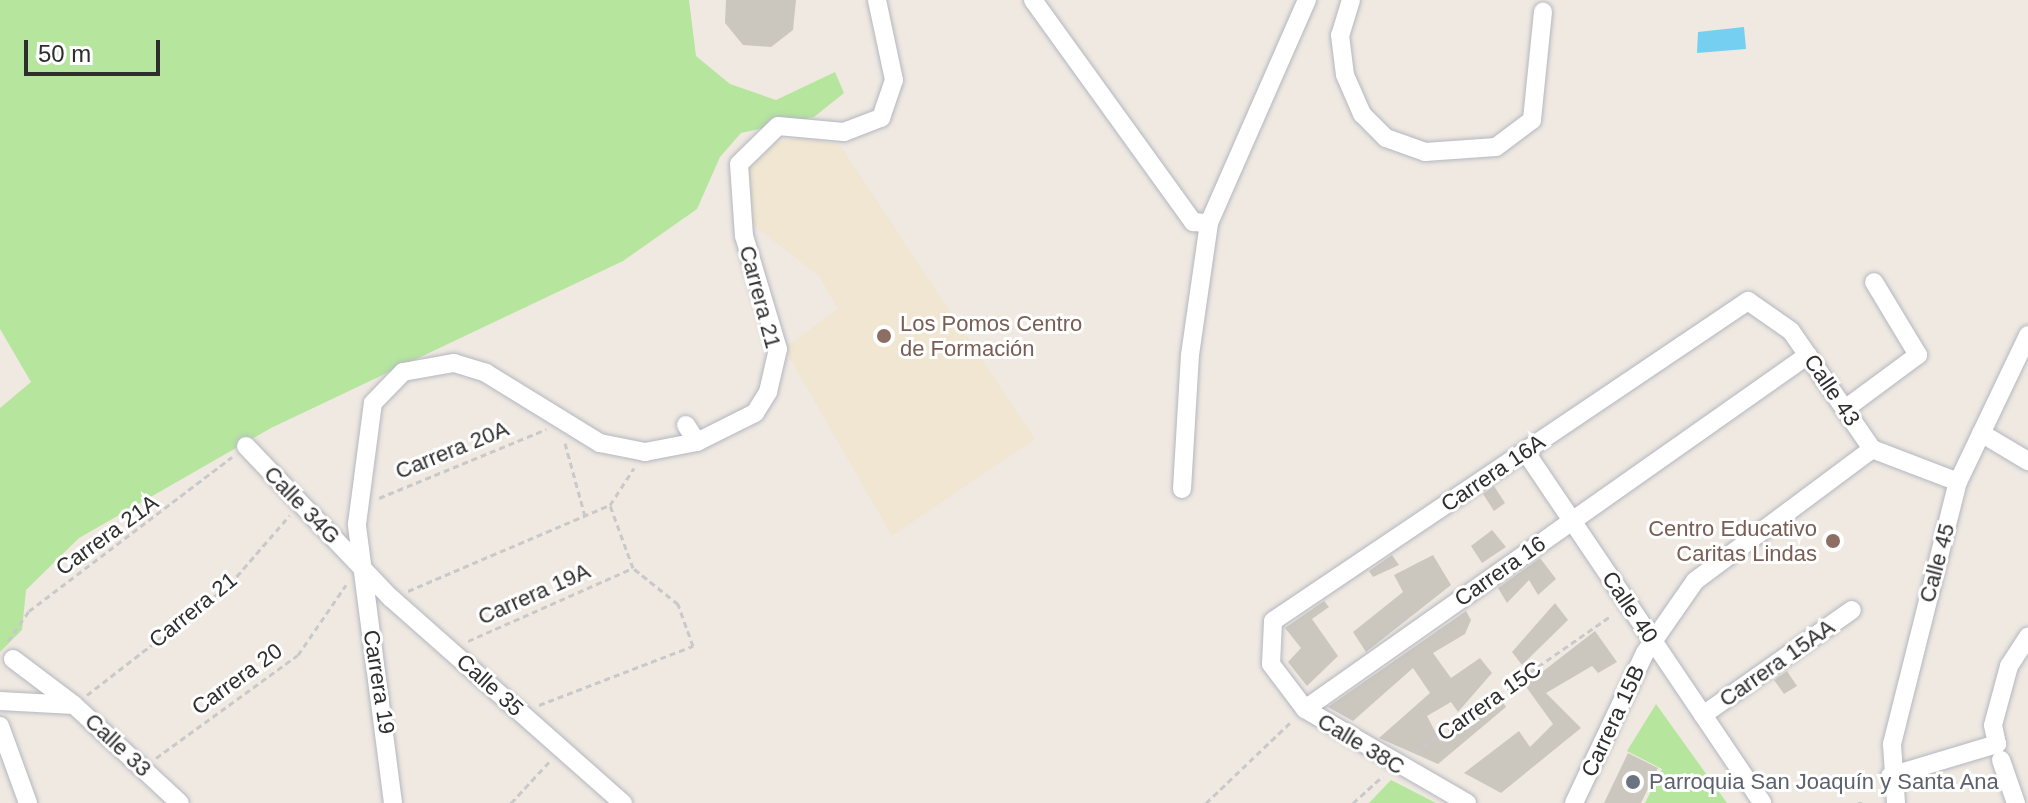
<!DOCTYPE html>
<meta charset="utf-8">
<style>
body{margin:0}
#map{position:relative;width:2028px;height:803px;overflow:hidden;background:#efe9e1;font-family:Arial,sans-serif}
div>[style]{position:absolute}
.education>*{inset:0;background:#f0e6d1}
.green>*{inset:0;background:#b6e59e}
.water>*{inset:0;background:#75cff0}
.building>*{inset:0;background:#cbc7bf}
.path>*{height:3px;margin-top:-1.5px;transform-origin:0;background:repeating-linear-gradient(90deg,#c9c9c9 0 6px,transparent 0 10px)}
.roads{filter:drop-shadow(0 0 2px #b4b7c1) drop-shadow(0 0 2px #b4b7c1)}
.minor>*{height:18px;margin:-9px;padding:0 9px;transform-origin:9px;border-radius:9px;background:#fff}
.dots>*{width:22px;height:22px;translate:-50% -50%;box-sizing:border-box;border:4px solid #fff;border-radius:50%}
span{translate:-50% -50%;white-space:nowrap;text-align:center;line-height:1.15;-webkit-text-stroke:6px #fff;paint-order:stroke}
.street-label{font-size:22px;color:#2e2e2e}
.education-label{font-size:22px;color:#785e54}
.left{translate:0 -50%;text-align:left}
.right{translate:-100% -50%;text-align:right}
.worship-label{font-size:22px;color:#5b616d}
.scale{position:absolute;left:24px;top:40px;width:136px;height:36px;box-sizing:border-box;border:4px solid #2e2e2e;border-top:0;padding-left:10px;font-size:24px;line-height:28px;white-space:nowrap;color:#2e2e2e;-webkit-text-stroke:6px #fff;paint-order:stroke}
</style>
<div id="map">
<div class="education">
<div style="clip-path:polygon(801px 137px,840px 145px,1035px 439px,892px 536px,784px 348px,838px 309px,820px 277px,746px 219px,747px 167px,776px 143px)"></div>
</div>
<div class="green">
<div style="clip-path:polygon(0 0,689px 0,696px 56px,730px 84px,776px 100px,835px 72px,844px 93px,814px 117px,741px 133px,720px 157px,697px 209px,623px 261px,271px 428px,79px 538px,26px 590px,22px 630px,0 652px,0 408px,31px 382px,0 329px)"></div>
<div style="clip-path:polygon(1656px 704px,1727px 803px,1645px 803px,1662px 769px,1627px 751px)"></div>
<div style="clip-path:polygon(1391px 780px,1436px 803px,1369px 803px)"></div>
</div>
<div class="water">
<div style="clip-path:polygon(1744px 27px,1746px 49px,1697px 53px,1698px 32px)"></div>
</div>
<div class="building">
<div style="clip-path:polygon(726px 0,796px 0,793px 30px,771px 47px,743px 45px,725px 23px)"></div>
<div style="clip-path:polygon(1494px 486px,1505px 503px,1494px 511px,1483px 494px)"></div>
<div style="clip-path:polygon(1492px 530px,1506px 547px,1482px 563px,1471px 546px)"></div>
<div style="clip-path:polygon(1392px 555px,1399px 565px,1373px 577px,1369px 571px)"></div>
<div style="clip-path:polygon(1433px 555px,1451px 585px,1366px 652px,1353px 632px,1403px 592px,1394px 575px)"></div>
<div style="clip-path:polygon(1540px 558px,1556px 579px,1538px 595px,1529px 580px,1507px 603px,1498px 588px)"></div>
<div style="clip-path:polygon(1324px 601px,1329px 607px,1312px 619px,1338px 656px,1307px 686px,1288px 662px,1301px 648px,1285px 628px)"></div>
<div style="clip-path:polygon(1555px 603px,1568px 620px,1522px 665px,1512px 652px)"></div>
<div style="clip-path:polygon(1466px 611px,1471px 620px,1465px 634px,1433px 653px,1451px 678px,1480px 658px,1492px 673px,1458px 712px,1451px 702px,1427px 716px,1440px 741px,1500px 698px,1506px 707px,1438px 764px,1379px 738px,1430px 693px,1413px 668px,1353px 721px,1328px 707px)"></div>
<div style="clip-path:polygon(1595px 631px,1617px 662px,1598px 673px,1592px 666px,1546px 693px,1581px 728px,1501px 793px,1464px 773px,1519px 731px,1530px 747px,1553px 724px,1519px 677px,1525px 672px,1533px 679px)"></div>
<div style="clip-path:polygon(1787px 671px,1797px 686px,1784px 694px,1774px 680px)"></div>
<div style="clip-path:polygon(1628px 753px,1658px 768px,1641px 803px,1604px 803px)"></div>
</div>
<div class="path">
<div style="left:565px;top:443px;width:76px;rotate:74.7deg"></div>
<div style="left:379px;top:498px;width:181px;rotate:-22.4deg"></div>
<div style="left:610px;top:505px;width:44px;rotate:-57deg"></div>
<div style="left:408px;top:591px;width:220px;rotate:-23.1deg"></div>
<div style="left:8px;top:641px;width:37px;rotate:-55deg"></div>
<div style="left:29px;top:611px;width:255px;rotate:-37.2deg"></div>
<div style="left:468px;top:641px;width:180px;rotate:-23.9deg"></div>
<div style="left:87px;top:695px;width:181px;rotate:-37.8deg"></div>
<div style="left:230px;top:584px;width:91px;rotate:-49deg"></div>
<div style="left:539px;top:705px;width:165px;rotate:-21deg"></div>
<div style="left:693px;top:646px;width:45px;rotate:-109.7deg"></div>
<div style="left:678px;top:604px;width:58px;rotate:-141.3deg"></div>
<div style="left:633px;top:568px;width:67px;rotate:-110.1deg"></div>
<div style="left:1415px;top:752px;width:240px;rotate:-34.8deg"></div>
<div style="left:156px;top:758px;width:175px;rotate:-36deg"></div>
<div style="left:298px;top:655px;width:85px;rotate:-55.6deg"></div>
<div style="left:511px;top:803px;width:56px;rotate:-47.2deg"></div>
<div style="left:1206px;top:803px;width:120px;rotate:-43.7deg"></div>
<div style="left:1353px;top:803px;width:40px;rotate:-42deg"></div>
<div style="left:1858px;top:803px;width:4px"></div>
</div>
<div class="roads">
<div class="minor">
<div style="left:1033px;top:0;width:274px;rotate:54.2deg"></div>
<div style="left:1193px;top:222px;width:16px;rotate:4deg"></div>
<div style="left:1209px;top:223px;width:244px;rotate:-66.3deg"></div>
<div style="left:1351px;top:0;width:37px;rotate:107deg"></div>
<div style="left:1340px;top:35px;width:40px;rotate:82.9deg"></div>
<div style="left:1345px;top:75px;width:43px;rotate:66.4deg"></div>
<div style="left:1362px;top:114px;width:34px;rotate:45deg"></div>
<div style="left:1386px;top:138px;width:41px;rotate:19.7deg"></div>
<div style="left:1425px;top:152px;width:71px;rotate:-4deg"></div>
<div style="left:1496px;top:147px;width:45px;rotate:-36.9deg"></div>
<div style="left:1532px;top:120px;width:109px;rotate:-84.2deg"></div>
<div style="left:1845px;top:409px;width:91px;rotate:-36.5deg"></div>
<div style="left:1918px;top:355px;width:85px;rotate:-121.1deg"></div>
<div style="left:686px;top:425px;width:20px;rotate:57deg"></div>
<div style="left:1981px;top:433px;width:55px;rotate:30.8deg"></div>
<div style="left:246px;top:446px;width:210px;rotate:46.4deg"></div>
<div style="left:391px;top:598px;width:310px;rotate:41.5deg"></div>
<div style="left:1872px;top:449px;width:92px;rotate:21deg"></div>
<div style="left:1525px;top:451px;width:424px;rotate:56deg"></div>
<div style="left:1182px;top:489px;width:134px;rotate:-86.6deg"></div>
<div style="left:1190px;top:355px;width:133px;rotate:-81.8deg"></div>
<div style="left:13px;top:659px;width:76px;rotate:37deg"></div>
<div style="left:0;top:701px;width:74px;rotate:3.1deg"></div>
<div style="left:74px;top:705px;width:144px;rotate:42.8deg"></div>
<div style="left:1305px;top:709px;width:615px;rotate:-35.14deg"></div>
<div style="left:1703px;top:715px;width:182px;rotate:-35.2deg"></div>
<div style="left:0;top:726px;width:82px;rotate:70deg"></div>
<div style="left:2001px;top:760px;width:46px;rotate:70.8deg"></div>
<div style="left:1890px;top:776px;width:112px;rotate:-16.7deg"></div>
<div style="left:1997px;top:744px;width:19px;rotate:-102deg"></div>
<div style="left:1993px;top:725px;width:61px;rotate:-74.8deg"></div>
<div style="left:2009px;top:666px;width:35px;rotate:-57deg"></div>
<div style="left:393px;top:803px;width:281px;rotate:-97.4deg"></div>
<div style="left:357px;top:524px;width:122px;rotate:-82.5deg"></div>
<div style="left:373px;top:403px;width:43px;rotate:-45.9deg"></div>
<div style="left:403px;top:372px;width:52px;rotate:-10deg"></div>
<div style="left:454px;top:363px;width:34px;rotate:17deg"></div>
<div style="left:486px;top:373px;width:134px;rotate:31.6deg"></div>
<div style="left:600px;top:443px;width:46px;rotate:11.3deg"></div>
<div style="left:645px;top:452px;width:53px;rotate:-10.9deg"></div>
<div style="left:697px;top:442px;width:65px;rotate:-26.6deg"></div>
<div style="left:755px;top:413px;width:25px;rotate:-58deg"></div>
<div style="left:768px;top:392px;width:44px;rotate:-76.9deg"></div>
<div style="left:778px;top:349px;width:118px;rotate:-106.7deg"></div>
<div style="left:744px;top:236px;width:72px;rotate:-94deg"></div>
<div style="left:739px;top:164px;width:54px;rotate:-44.3deg"></div>
<div style="left:778px;top:126px;width:66px;rotate:5.2deg"></div>
<div style="left:844px;top:132px;width:40px;rotate:-21deg"></div>
<div style="left:881px;top:118px;width:40px;rotate:-71.1deg"></div>
<div style="left:894px;top:80px;width:82px;rotate:-102deg"></div>
<div style="left:1467px;top:803px;width:187px;rotate:-149.9deg"></div>
<div style="left:1305px;top:709px;width:56px;rotate:-127.1deg"></div>
<div style="left:1271px;top:664px;width:43px;rotate:-87.3deg"></div>
<div style="left:1273px;top:621px;width:573px;rotate:-33.97deg"></div>
<div style="left:1748px;top:301px;width:52px;rotate:34.9deg"></div>
<div style="left:1791px;top:331px;width:143px;rotate:55.5deg"></div>
<div style="left:1574px;top:803px;width:166px;rotate:-64.7deg"></div>
<div style="left:1645px;top:653px;width:88px;rotate:-55.2deg"></div>
<div style="left:1695px;top:581px;width:221px;rotate:-36.7deg"></div>
<div style="left:1896px;top:803px;width:59px;rotate:-93.9deg"></div>
<div style="left:1892px;top:744px;width:270px;rotate:-75.9deg"></div>
<div style="left:1958px;top:482px;width:163px;rotate:-64.5deg"></div>
</div>
</div>
<div class="dots">
<div style="left:884px;top:336px;background:#8d6e63"></div>
<div style="left:1833px;top:541px;background:#8d6e63"></div>
<div style="left:1633px;top:782px;background:#6b7280"></div>
</div>
<div class="street-label">
<span style="left:760px;top:297px;rotate:75deg">Carrera 21</span>
<span style="left:1832px;top:390px;rotate:56deg">Calle 43</span>
<span style="left:452px;top:450px;rotate:-22deg">Carrera 20A</span>
<span style="left:1493px;top:473px;rotate:-34deg">Carrera 16A</span>
<span style="left:302px;top:505px;rotate:46deg">Calle 34G</span>
<span style="left:107px;top:535px;rotate:-36deg">Carrera 21A</span>
<span style="left:1937px;top:563px;rotate:-75deg">Calle 45</span>
<span style="left:1500px;top:571px;rotate:-35deg">Carrera 16</span>
<span style="left:534px;top:594px;rotate:-24deg">Carrera 19A</span>
<span style="left:1630px;top:607px;rotate:56deg">Calle 40</span>
<span style="left:193px;top:610px;rotate:-39deg">Carrera 21</span>
<span style="left:1777px;top:663px;rotate:-35deg">Carrera 15AA</span>
<span style="left:237px;top:679px;rotate:-36deg">Carrera 20</span>
<span style="left:379px;top:682px;rotate:81deg">Carrera 19</span>
<span style="left:490px;top:685px;rotate:42deg">Calle 35</span>
<span style="left:1489px;top:701px;rotate:-35deg">Carrera 15C</span>
<span style="left:1613px;top:721px;rotate:-65deg">Carrera 15B</span>
<span style="left:1361px;top:744px;rotate:31deg">Calle 38C</span>
<span style="left:118px;top:745px;rotate:43deg">Calle 33</span>
</div>
<div class="education-label">
<span class="left" style="left:900px;top:336px">Los Pomos Centro<br>de Formación</span>
<span class="right" style="left:1817px;top:541px">Centro Educativo<br>Caritas Lindas</span>
</div>
<div class="worship-label">
<span class="left" style="left:1649px;top:782px">Parroquia San Joaquín y Santa Ana</span>
</div>
<div class="scale">50 m</div>
</div>
